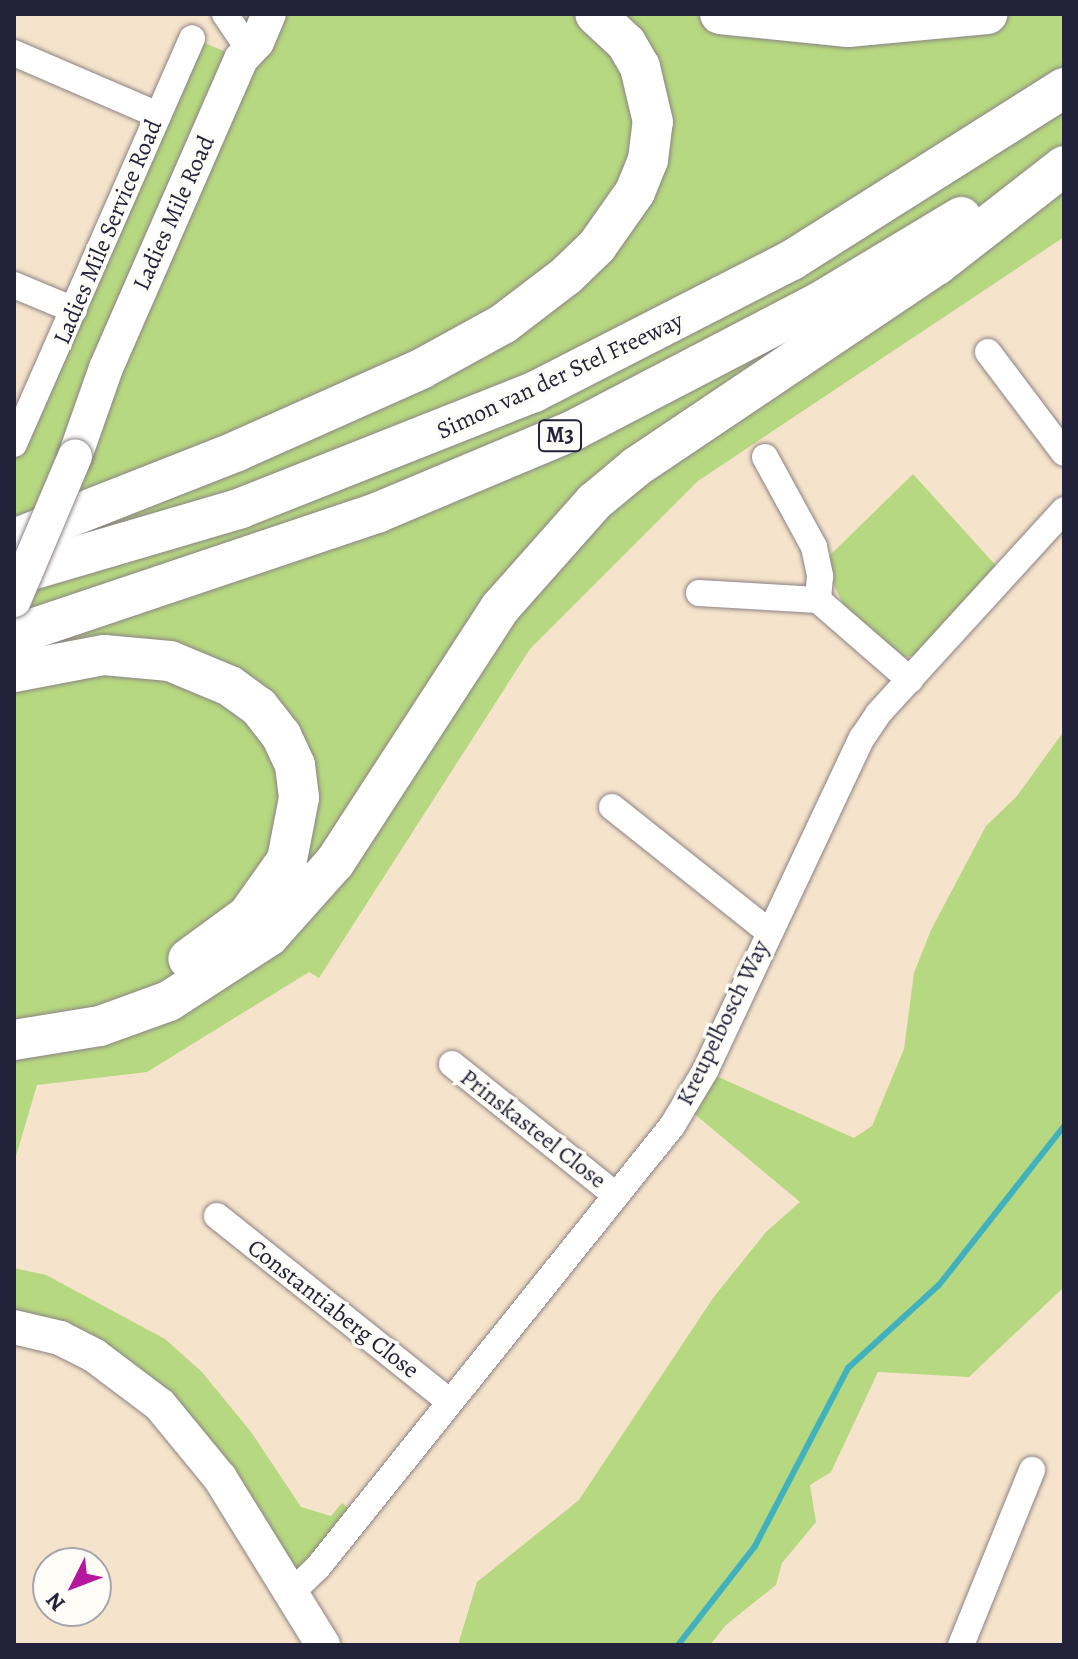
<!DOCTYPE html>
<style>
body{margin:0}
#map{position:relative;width:1078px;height:1659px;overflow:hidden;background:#f6e3cb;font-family:Alegreya,serif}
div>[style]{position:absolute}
.green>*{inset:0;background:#b6d880}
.stream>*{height:6px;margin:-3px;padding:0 3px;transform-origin:3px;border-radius:3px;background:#42b1be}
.roads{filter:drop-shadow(0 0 2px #8c8283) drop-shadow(0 0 2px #8c8283)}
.minor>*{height:26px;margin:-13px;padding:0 13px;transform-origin:13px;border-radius:13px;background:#fff}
.major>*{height:34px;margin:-17px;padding:0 17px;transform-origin:17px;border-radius:17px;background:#fff}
.highway>*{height:40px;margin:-20px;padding:0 20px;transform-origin:20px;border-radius:20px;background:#fff}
.bridges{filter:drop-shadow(0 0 2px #8c8283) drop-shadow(0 0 2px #8c8283)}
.major-bridge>*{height:34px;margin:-17px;padding:0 17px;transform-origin:17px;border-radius:17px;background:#fff}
span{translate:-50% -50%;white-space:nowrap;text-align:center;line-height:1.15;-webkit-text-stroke:7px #fdfcf7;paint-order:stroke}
.shield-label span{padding:2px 6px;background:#fdfcf7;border:2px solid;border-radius:6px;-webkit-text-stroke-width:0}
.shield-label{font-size:22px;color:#22223b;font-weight:700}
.street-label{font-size:24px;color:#22223b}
.frame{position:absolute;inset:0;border:16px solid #22223b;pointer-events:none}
.north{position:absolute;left:32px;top:1547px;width:80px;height:80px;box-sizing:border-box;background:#fdfcf7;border:2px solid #a5a5ac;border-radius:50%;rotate:228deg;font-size:22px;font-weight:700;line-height:32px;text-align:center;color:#22223b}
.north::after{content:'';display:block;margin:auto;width:28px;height:36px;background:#b5179e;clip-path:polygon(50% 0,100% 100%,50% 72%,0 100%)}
</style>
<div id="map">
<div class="green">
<div style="clip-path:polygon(248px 14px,1064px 14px,1064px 237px,698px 481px,530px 649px,319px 978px,309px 972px,147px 1072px,37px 1085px,14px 1163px,14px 600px,103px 374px,59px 450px,14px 554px,14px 460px,192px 38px,241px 58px,240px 36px)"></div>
<div style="clip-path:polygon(913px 474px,999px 569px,919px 655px,904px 657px,844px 606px,823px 562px)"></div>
<div style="clip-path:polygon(1064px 731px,1064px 1287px,969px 1377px,878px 1372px,831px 1472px,810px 1485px,816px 1522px,782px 1563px,776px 1585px,726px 1625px,710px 1645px,458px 1645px,477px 1582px,579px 1500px,713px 1298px,766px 1232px,800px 1202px,685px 1106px,705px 1071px,854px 1138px,872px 1126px,904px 1049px,914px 973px,931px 930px,986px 826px,1017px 796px)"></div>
<div style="clip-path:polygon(14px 1268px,46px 1275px,165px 1339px,202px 1372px,251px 1432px,301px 1507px,331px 1516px,342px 1503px,357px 1516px,291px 1593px,160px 1405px,14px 1327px)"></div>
</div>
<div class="stream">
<div style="left:678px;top:1645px;width:125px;rotate:-52.1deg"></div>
<div style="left:755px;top:1546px;width:201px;rotate:-62.4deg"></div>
<div style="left:848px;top:1368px;width:123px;rotate:-42.4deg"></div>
<div style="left:939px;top:1285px;width:202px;rotate:-51.8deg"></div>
</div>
<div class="roads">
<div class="minor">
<div style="left:225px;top:14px;width:27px;rotate:56deg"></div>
<div style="left:14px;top:53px;width:157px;rotate:23.3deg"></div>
<div style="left:14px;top:285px;width:65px;rotate:22.6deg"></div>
<div style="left:988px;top:352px;width:126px;rotate:53deg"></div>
<div style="left:14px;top:444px;width:443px;rotate:-66.3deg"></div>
<div style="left:765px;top:457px;width:102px;rotate:61.4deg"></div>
<div style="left:814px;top:547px;width:30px;rotate:78deg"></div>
<div style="left:820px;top:576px;width:24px;rotate:95deg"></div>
<div style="left:699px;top:593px;width:119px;rotate:3.4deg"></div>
<div style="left:818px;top:600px;width:122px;rotate:41deg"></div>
<div style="left:612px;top:807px;width:199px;rotate:38.5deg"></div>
<div style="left:452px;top:1064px;width:208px;rotate:38.7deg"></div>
<div style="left:217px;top:1216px;width:297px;rotate:38.6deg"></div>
<div style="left:291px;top:1593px;width:37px;rotate:-44deg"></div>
<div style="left:318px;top:1567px;width:566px;rotate:-51.25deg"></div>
<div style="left:672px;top:1126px;width:64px;rotate:-59deg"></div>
<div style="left:705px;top:1071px;width:368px;rotate:-64.8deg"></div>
<div style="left:862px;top:738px;width:29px;rotate:-56deg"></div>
<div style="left:878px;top:714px;width:276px;rotate:-47.6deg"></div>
<div style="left:961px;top:1645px;width:189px;rotate:-67.9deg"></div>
</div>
<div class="major">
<div style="left:75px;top:456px;width:93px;rotate:-70.6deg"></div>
<div style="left:106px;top:368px;width:337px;rotate:-66.4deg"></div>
<div style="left:241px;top:59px;width:23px;rotate:-47deg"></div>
<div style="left:257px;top:42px;width:30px;rotate:-67deg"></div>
<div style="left:14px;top:1327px;width:47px;rotate:13.4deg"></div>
<div style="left:60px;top:1338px;width:39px;rotate:27deg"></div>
<div style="left:95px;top:1356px;width:81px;rotate:37deg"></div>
<div style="left:160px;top:1405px;width:94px;rotate:50.6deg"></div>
<div style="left:220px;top:1478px;width:196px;rotate:58.3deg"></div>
</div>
<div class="highway">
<div style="left:720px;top:14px;width:129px;rotate:5.8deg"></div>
<div style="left:848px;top:27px;width:140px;rotate:-5.3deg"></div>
<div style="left:14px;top:539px;width:240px;rotate:-21.5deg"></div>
<div style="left:237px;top:451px;width:201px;rotate:-24deg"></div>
<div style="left:421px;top:369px;width:94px;rotate:-28.8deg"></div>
<div style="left:503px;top:324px;width:81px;rotate:-37.4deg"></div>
<div style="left:567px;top:275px;width:42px;rotate:-44deg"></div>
<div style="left:597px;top:246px;width:66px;rotate:-54.9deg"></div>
<div style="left:635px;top:192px;width:35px;rotate:-68deg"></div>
<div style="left:648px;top:160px;width:38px;rotate:-83deg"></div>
<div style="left:653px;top:122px;width:57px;rotate:-103.3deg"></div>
<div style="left:640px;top:67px;width:28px;rotate:-120deg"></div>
<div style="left:626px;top:43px;width:42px;rotate:-136.9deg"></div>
<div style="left:14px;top:575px;width:237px;rotate:-16.4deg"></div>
<div style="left:241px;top:508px;width:315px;rotate:-21.6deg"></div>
<div style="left:534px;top:392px;width:290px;rotate:-27.1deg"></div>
<div style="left:792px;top:260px;width:322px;rotate:-32.3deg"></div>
<div style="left:14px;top:635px;width:385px;rotate:-18.6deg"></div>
<div style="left:379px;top:512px;width:212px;rotate:-22.8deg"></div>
<div style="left:574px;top:430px;width:275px;rotate:-27.5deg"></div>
<div style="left:818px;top:303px;width:167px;rotate:-31deg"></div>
<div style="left:14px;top:672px;width:92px;rotate:-10.7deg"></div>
<div style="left:104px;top:655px;width:66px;rotate:5.2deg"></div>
<div style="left:170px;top:661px;width:65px;rotate:22.6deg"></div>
<div style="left:230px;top:686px;width:36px;rotate:36deg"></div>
<div style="left:259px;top:707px;width:36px;rotate:52deg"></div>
<div style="left:281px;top:735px;width:33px;rotate:65deg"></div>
<div style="left:295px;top:765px;width:33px;rotate:83deg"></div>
<div style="left:299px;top:798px;width:63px;rotate:101deg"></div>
<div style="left:287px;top:860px;width:67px;rotate:125.3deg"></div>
<div style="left:248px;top:915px;width:74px;rotate:143.7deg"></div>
<div style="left:14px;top:1040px;width:87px;rotate:-9.2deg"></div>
<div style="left:100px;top:1026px;width:73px;rotate:-19.9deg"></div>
<div style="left:169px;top:1001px;width:119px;rotate:-33deg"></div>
<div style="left:269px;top:936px;width:99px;rotate:-48.3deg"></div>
<div style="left:335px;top:862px;width:303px;rotate:-57deg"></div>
<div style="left:500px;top:608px;width:142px;rotate:-48.4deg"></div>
<div style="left:594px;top:502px;width:55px;rotate:-39.8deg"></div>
<div style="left:636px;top:467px;width:362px;rotate:-33.9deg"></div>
<div style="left:937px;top:265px;width:161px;rotate:-37.9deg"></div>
</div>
</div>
<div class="bridges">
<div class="major-bridge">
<div style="left:14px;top:600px;width:156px;rotate:-67deg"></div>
</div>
</div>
<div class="shield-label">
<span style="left:560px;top:436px">M3</span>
</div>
<div class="street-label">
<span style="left:174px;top:213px;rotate:-66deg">Ladies Mile Road</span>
<span style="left:108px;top:232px;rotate:-67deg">Ladies Mile Service Road</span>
<span style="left:560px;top:376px;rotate:-25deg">Simon van der Stel Freeway</span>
<span style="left:723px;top:1023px;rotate:-64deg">Kreupelbosch Way</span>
<span style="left:533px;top:1129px;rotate:38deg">Prinskasteel Close</span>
<span style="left:333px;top:1309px;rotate:38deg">Constantiaberg Close</span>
</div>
<div class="frame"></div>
<div class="north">N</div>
</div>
